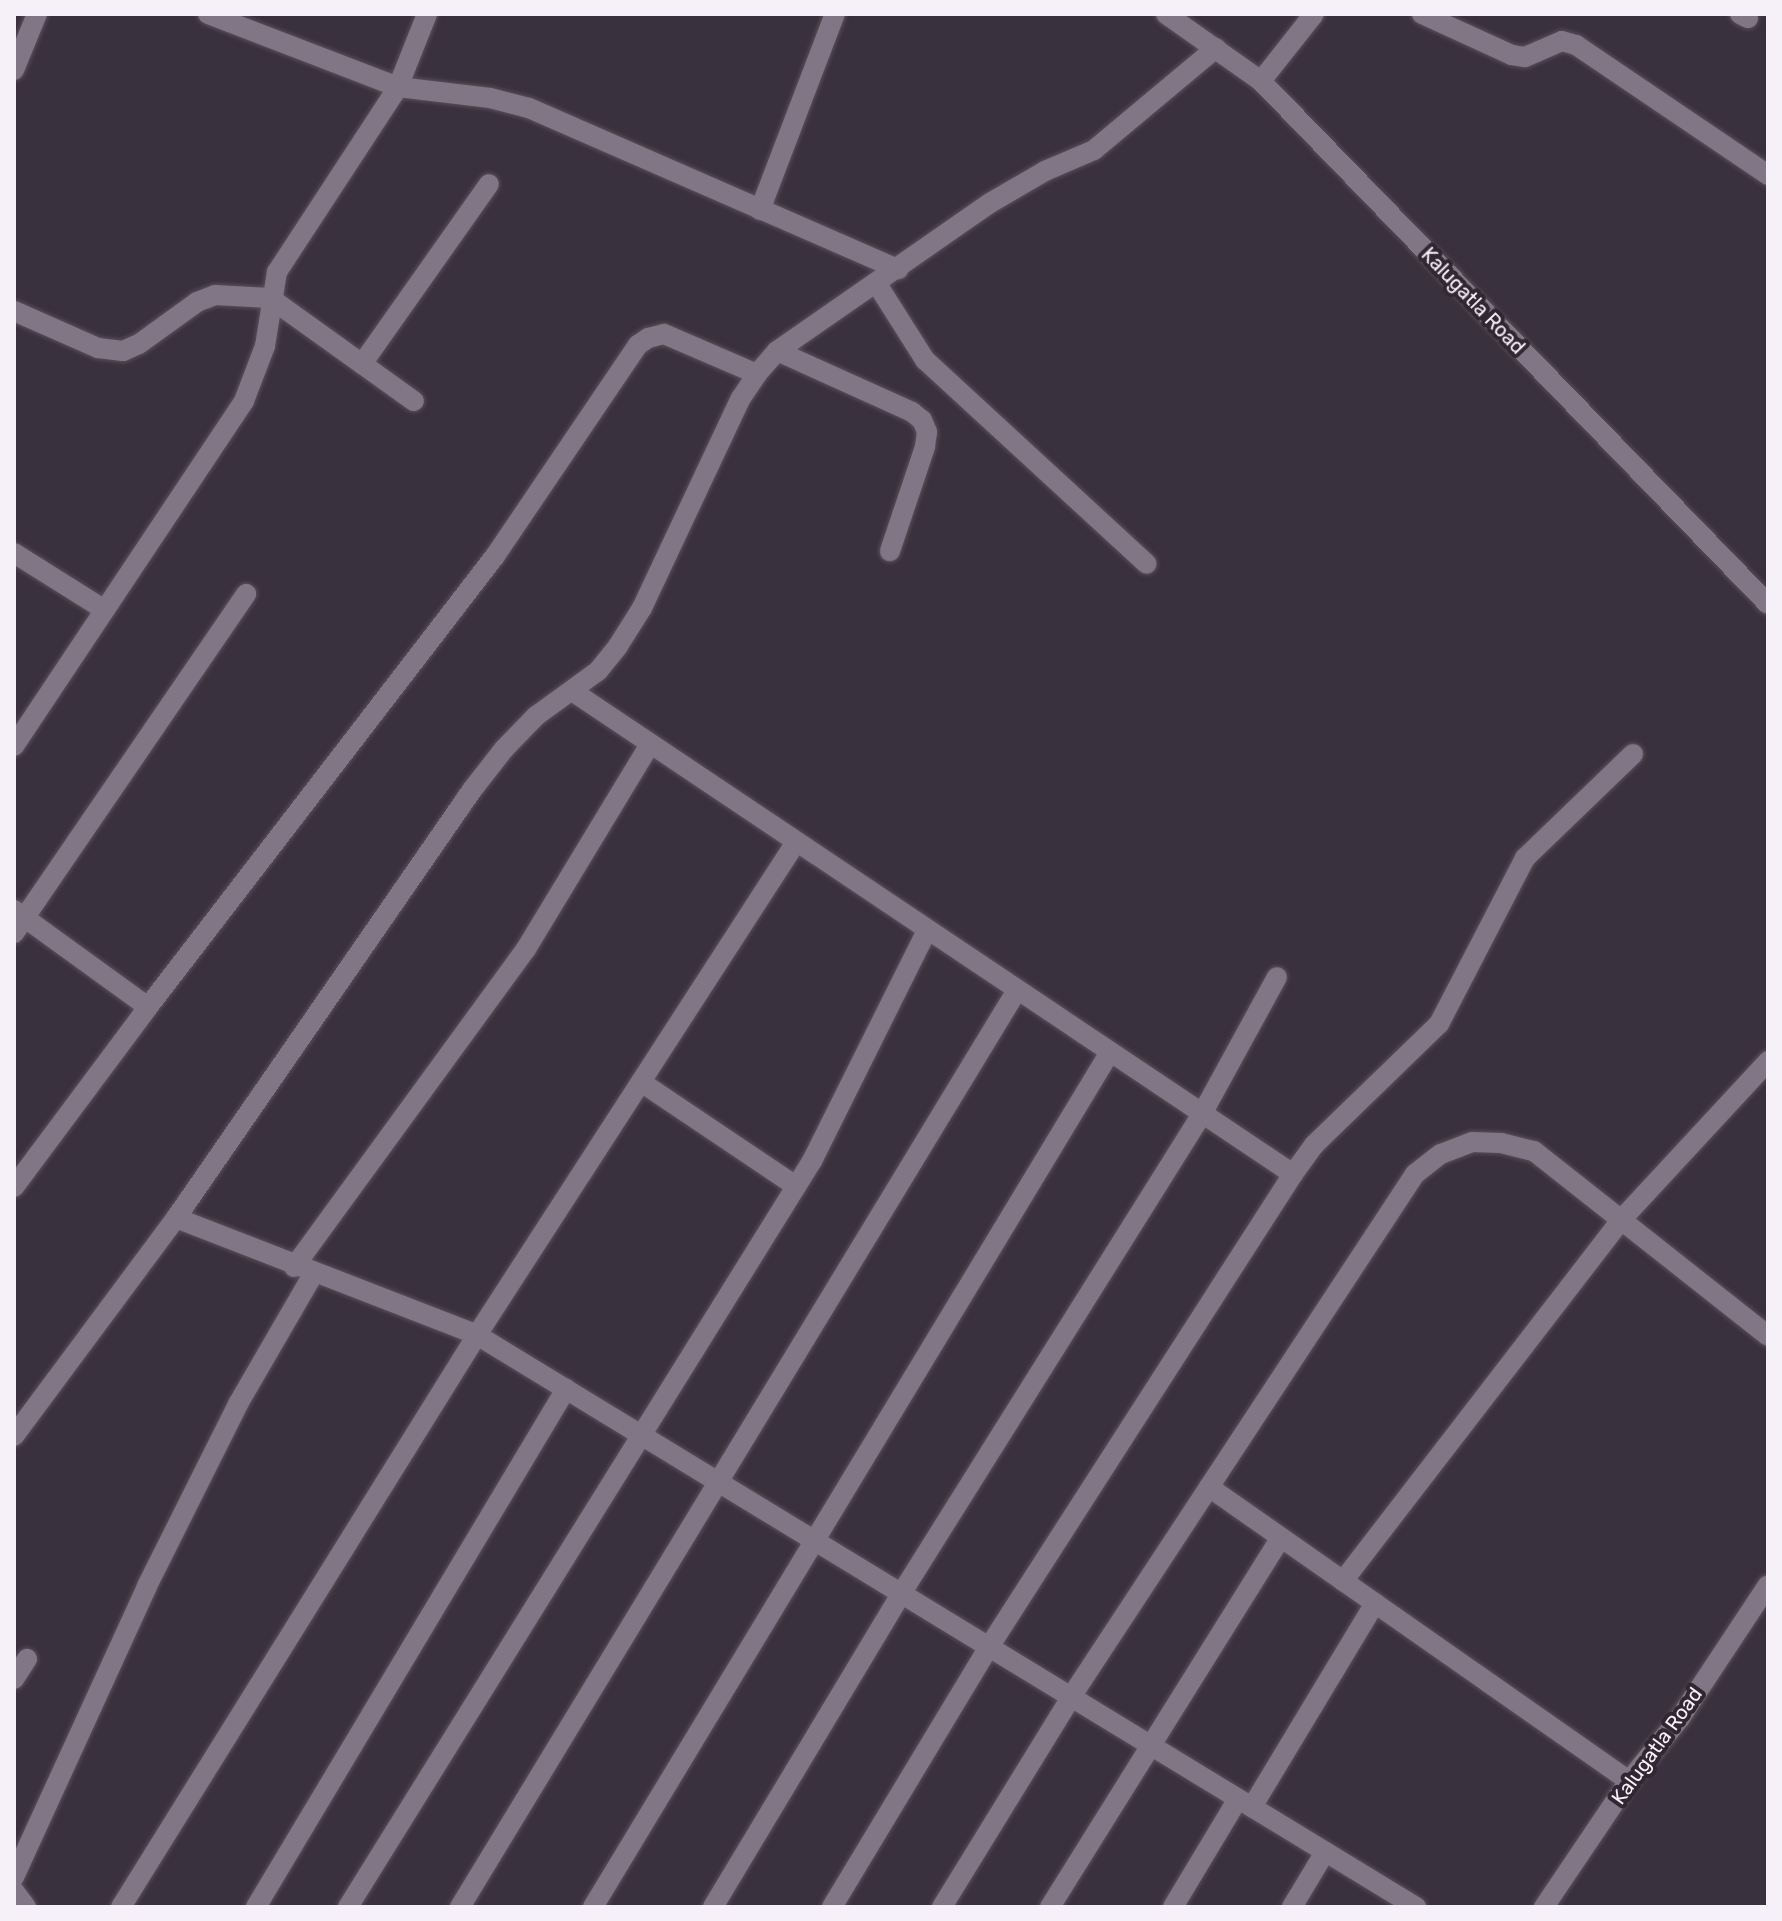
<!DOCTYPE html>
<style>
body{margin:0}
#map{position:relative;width:1782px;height:1921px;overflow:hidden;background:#3a313e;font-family:Rubik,sans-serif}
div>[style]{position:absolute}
.roads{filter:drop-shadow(0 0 2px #58505b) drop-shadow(0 0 2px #58505b)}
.minor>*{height:20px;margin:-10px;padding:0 10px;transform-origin:10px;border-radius:10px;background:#817686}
span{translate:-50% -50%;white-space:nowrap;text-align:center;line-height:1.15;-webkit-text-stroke:8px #302733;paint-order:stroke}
.street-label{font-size:20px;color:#f6f0f9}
.frame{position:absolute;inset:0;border:16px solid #f6f0f9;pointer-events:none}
</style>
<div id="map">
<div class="roads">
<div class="minor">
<div style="left:208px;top:14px;width:204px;rotate:21deg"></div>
<div style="left:398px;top:87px;width:93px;rotate:6.8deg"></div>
<div style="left:490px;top:98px;width:40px;rotate:14.4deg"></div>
<div style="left:529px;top:108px;width:403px;rotate:23.6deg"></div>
<div style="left:1166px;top:14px;width:116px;rotate:35.2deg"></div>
<div style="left:1261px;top:81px;width:728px;rotate:45.89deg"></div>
<div style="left:1422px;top:14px;width:99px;rotate:24.5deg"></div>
<div style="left:1512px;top:55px;width:13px;rotate:9deg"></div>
<div style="left:1525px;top:57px;width:40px;rotate:-23.4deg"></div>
<div style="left:1562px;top:41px;width:15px;rotate:16deg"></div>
<div style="left:1576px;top:45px;width:232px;rotate:34.1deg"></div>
<div style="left:1740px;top:14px;width:9px;rotate:27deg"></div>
<div style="left:14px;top:70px;width:61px;rotate:-67.7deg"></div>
<div style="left:1261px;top:81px;width:85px;rotate:-51.7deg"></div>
<div style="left:760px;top:210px;width:210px;rotate:-69.1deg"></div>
<div style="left:877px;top:284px;width:90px;rotate:57.7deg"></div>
<div style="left:925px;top:360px;width:301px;rotate:42.6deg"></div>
<div style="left:14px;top:311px;width:92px;rotate:23.8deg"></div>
<div style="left:98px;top:348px;width:25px;rotate:7deg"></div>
<div style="left:123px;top:351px;width:17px;rotate:-24deg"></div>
<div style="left:139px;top:344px;width:72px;rotate:-35.9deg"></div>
<div style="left:197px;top:302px;width:19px;rotate:-21deg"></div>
<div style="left:215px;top:295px;width:55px;rotate:3.1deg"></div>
<div style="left:270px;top:298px;width:177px;rotate:35.6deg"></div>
<div style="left:777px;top:351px;width:148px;rotate:24.3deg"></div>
<div style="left:912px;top:412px;width:13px;rotate:39deg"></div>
<div style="left:922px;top:420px;width:13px;rotate:67deg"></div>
<div style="left:927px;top:432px;width:15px;rotate:98deg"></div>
<div style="left:925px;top:447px;width:110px;rotate:108.6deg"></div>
<div style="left:362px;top:364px;width:220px;rotate:-54.8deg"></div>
<div style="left:14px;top:553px;width:107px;rotate:32.1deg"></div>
<div style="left:572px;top:691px;width:868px;rotate:33.82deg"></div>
<div style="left:14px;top:746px;width:415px;rotate:-56.3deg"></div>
<div style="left:244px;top:401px;width:59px;rotate:-69.1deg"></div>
<div style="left:265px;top:346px;width:75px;rotate:-80.8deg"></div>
<div style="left:277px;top:272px;width:221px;rotate:-56.8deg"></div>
<div style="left:398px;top:87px;width:79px;rotate:-68.3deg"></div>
<div style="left:14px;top:910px;width:165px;rotate:35.9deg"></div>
<div style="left:14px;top:933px;width:411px;rotate:-55.6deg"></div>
<div style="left:641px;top:1082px;width:187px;rotate:33.9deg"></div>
<div style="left:14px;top:1187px;width:224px;rotate:-53.3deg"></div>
<div style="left:148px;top:1007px;width:569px;rotate:-52.43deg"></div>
<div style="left:495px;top:556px;width:255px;rotate:-55.9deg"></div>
<div style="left:638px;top:345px;width:12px;rotate:-35deg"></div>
<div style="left:648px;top:338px;width:16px;rotate:-14deg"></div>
<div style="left:664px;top:334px;width:101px;rotate:23.3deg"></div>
<div style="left:176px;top:1218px;width:323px;rotate:21.2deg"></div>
<div style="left:477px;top:1335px;width:1100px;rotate:31.35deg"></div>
<div style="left:294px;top:1267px;width:394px;rotate:-53.9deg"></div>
<div style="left:526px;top:949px;width:240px;rotate:-58.8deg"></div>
<div style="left:14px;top:1436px;width:272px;rotate:-53.4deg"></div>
<div style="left:176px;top:1218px;width:520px;rotate:-55.33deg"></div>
<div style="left:472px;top:790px;width:52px;rotate:-52deg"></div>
<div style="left:504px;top:749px;width:46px;rotate:-45.9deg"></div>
<div style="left:536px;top:716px;width:77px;rotate:-36deg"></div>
<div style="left:598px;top:671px;width:32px;rotate:-51deg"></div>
<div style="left:618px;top:646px;width:45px;rotate:-57.7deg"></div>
<div style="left:642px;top:608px;width:232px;rotate:-64.8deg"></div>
<div style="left:741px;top:398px;width:29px;rotate:-56deg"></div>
<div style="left:757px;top:374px;width:30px;rotate:-49deg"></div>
<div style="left:777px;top:351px;width:259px;rotate:-34.8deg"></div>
<div style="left:990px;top:203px;width:64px;rotate:-30.2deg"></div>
<div style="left:1045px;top:171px;width:53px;rotate:-23.2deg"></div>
<div style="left:1094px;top:150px;width:159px;rotate:-39.9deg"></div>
<div style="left:1209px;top:1487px;width:513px;rotate:34.99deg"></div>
<div style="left:1343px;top:1581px;width:456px;rotate:-52.4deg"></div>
<div style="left:1621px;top:1220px;width:217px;rotate:-47.2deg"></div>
<div style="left:14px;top:1679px;width:24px;rotate:-57deg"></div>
<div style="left:1252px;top:1807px;width:238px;rotate:-58.9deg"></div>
<div style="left:14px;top:1877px;width:320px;rotate:-65.4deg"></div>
<div style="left:147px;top:1586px;width:203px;rotate:-63.4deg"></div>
<div style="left:238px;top:1404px;width:151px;rotate:-59.9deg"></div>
<div style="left:14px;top:1891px;width:20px;rotate:53deg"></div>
<div style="left:121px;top:1907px;width:674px;rotate:-58.1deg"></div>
<div style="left:477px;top:1335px;width:587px;rotate:-57.09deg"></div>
<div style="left:256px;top:1907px;width:604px;rotate:-59.1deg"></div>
<div style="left:348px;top:1907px;width:879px;rotate:-58.12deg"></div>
<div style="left:812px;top:1161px;width:258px;rotate:-63.5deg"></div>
<div style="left:460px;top:1907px;width:1073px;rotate:-58.72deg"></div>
<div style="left:593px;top:1907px;width:999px;rotate:-58.84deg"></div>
<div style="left:713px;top:1907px;width:365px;rotate:-59deg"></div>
<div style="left:901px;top:1594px;width:567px;rotate:-57.91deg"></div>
<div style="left:1202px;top:1114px;width:156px;rotate:-61.3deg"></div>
<div style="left:832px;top:1907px;width:304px;rotate:-58.9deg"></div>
<div style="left:989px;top:1647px;width:562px;rotate:-57.27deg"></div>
<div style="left:1293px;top:1174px;width:36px;rotate:-54deg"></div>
<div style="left:1314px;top:1145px;width:174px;rotate:-44.1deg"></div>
<div style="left:1439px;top:1024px;width:187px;rotate:-62.6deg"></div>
<div style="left:1525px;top:858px;width:150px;rotate:-43.9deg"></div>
<div style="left:942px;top:1907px;width:246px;rotate:-58.4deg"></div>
<div style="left:1071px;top:1697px;width:626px;rotate:-56.67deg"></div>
<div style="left:1415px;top:1174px;width:33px;rotate:-38deg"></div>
<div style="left:1441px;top:1154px;width:33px;rotate:-21deg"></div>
<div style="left:1472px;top:1142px;width:29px;rotate:2deg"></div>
<div style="left:1501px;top:1143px;width:34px;rotate:14deg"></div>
<div style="left:1534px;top:1151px;width:298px;rotate:38.3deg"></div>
<div style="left:1050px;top:1907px;width:435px;rotate:-58deg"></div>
<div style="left:1173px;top:1907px;width:126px;rotate:-59deg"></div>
<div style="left:1292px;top:1907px;width:64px;rotate:-59deg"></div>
<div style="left:1544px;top:1907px;width:152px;rotate:-56deg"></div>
<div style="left:1629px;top:1781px;width:81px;rotate:-51deg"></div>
<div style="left:1680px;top:1718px;width:159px;rotate:-56.5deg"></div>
</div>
</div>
<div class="street-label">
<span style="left:1473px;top:301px;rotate:46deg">Kalugatla Road</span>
<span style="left:1657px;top:1746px;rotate:-54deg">Kalugatla Road</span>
</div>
<div class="frame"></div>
</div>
